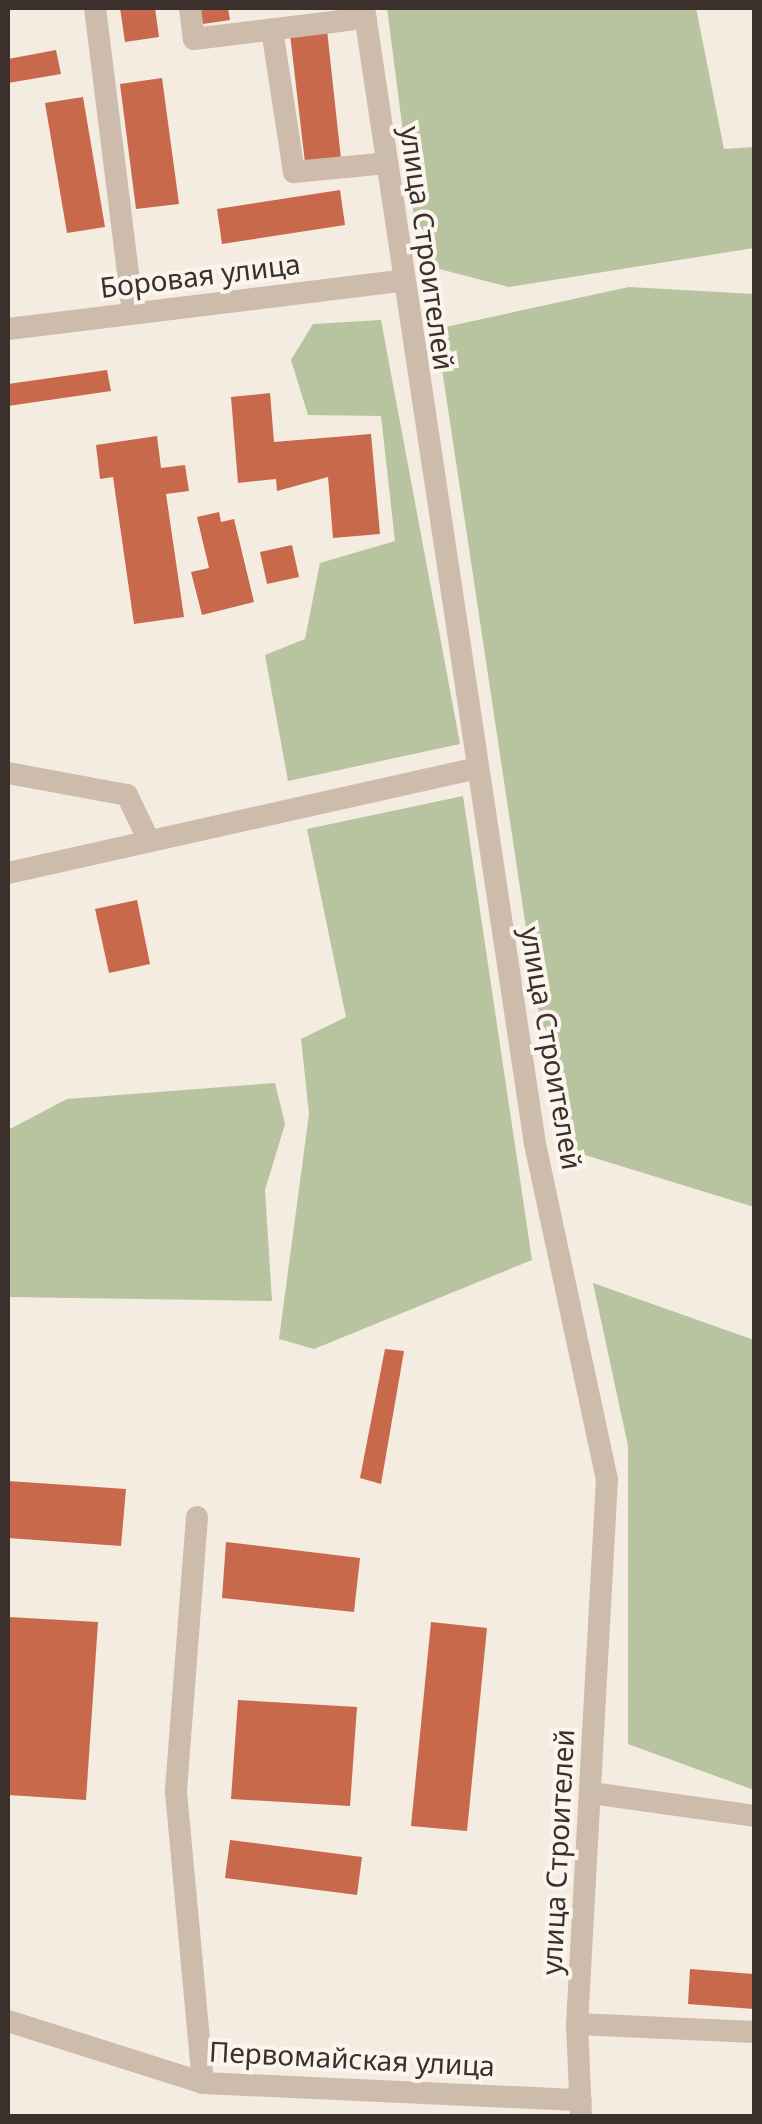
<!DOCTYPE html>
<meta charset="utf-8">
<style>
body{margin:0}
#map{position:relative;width:762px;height:2124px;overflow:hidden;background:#f4ebe1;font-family:"Noto Sans",sans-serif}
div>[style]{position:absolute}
.green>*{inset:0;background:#b8c4a0}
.building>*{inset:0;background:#c8694b}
.minor>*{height:22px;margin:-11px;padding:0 11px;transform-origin:11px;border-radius:11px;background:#cdbbac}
span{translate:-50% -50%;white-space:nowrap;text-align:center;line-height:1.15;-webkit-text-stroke:8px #fbf5ee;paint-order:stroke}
.street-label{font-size:28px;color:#3b302b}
.frame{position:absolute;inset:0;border:10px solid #3b302b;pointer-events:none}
</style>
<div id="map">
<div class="green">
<div style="clip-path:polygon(387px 8px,696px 8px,724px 149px,753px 147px,754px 66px,754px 248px,509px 287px,420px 264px)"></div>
<div style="clip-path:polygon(629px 287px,754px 294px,754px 1207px,559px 1147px,436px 329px)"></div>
<div style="clip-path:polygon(381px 320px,460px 744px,288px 781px,265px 655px,305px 639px,320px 563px,395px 541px,381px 416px,308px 415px,291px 360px,313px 324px)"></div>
<div style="clip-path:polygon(463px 796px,532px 1260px,314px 1349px,279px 1339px,309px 1114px,301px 1039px,346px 1017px,307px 829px)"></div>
<div style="clip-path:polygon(275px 1083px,285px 1124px,265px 1190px,272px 1301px,8px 1297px,8px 1130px,67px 1099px)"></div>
<div style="clip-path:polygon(593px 1283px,754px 1340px,754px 1790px,628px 1744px,628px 1446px)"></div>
</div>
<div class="building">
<div style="clip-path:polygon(120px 8px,155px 8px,159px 37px,125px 42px)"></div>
<div style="clip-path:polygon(200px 8px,228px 8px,230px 20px,203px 24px)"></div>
<div style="clip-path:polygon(327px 30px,341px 159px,305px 163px,290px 34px)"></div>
<div style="clip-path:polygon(56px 50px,61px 74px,8px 83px,8px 59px)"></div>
<div style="clip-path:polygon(162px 78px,179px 204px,136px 209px,120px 84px)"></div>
<div style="clip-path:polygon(83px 97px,105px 227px,67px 233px,45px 103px)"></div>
<div style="clip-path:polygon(340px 190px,345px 225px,222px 244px,217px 209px)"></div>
<div style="clip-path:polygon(107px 370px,111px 391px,8px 406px,8px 384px)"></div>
<div style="clip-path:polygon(270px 393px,274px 442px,371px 434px,380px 534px,333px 538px,328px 477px,277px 491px,276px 479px,238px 483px,231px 397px)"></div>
<div style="clip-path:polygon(157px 436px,161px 468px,185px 465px,189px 491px,166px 494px,184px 617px,134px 624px,113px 477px,100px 479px,96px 445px)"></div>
<div style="clip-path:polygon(219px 512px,221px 522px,234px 519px,254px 602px,202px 615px,191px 572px,209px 568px,197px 517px)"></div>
<div style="clip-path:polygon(292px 545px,299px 577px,267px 584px,260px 552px)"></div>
<div style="clip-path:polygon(137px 900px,150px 964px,109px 973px,95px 909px)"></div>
<div style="clip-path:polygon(385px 1349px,404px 1351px,381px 1484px,360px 1478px)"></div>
<div style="clip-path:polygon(8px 1481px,126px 1489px,121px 1546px,8px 1538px)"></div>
<div style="clip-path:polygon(226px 1542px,360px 1558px,354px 1612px,222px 1598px)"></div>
<div style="clip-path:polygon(8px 1617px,98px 1622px,86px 1800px,8px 1795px)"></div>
<div style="clip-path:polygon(431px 1622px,487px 1628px,467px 1831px,411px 1826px)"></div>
<div style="clip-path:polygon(238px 1700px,357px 1707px,350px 1806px,231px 1799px)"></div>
<div style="clip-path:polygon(230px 1840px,362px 1857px,357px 1895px,225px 1878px)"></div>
<div style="clip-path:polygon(690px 1969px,754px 1974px,754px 2009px,688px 2004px)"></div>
</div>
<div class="minor">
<div style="left:95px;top:8px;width:307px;rotate:82.9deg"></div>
<div style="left:190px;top:8px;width:31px;rotate:83deg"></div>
<div style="left:194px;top:39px;width:173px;rotate:-7deg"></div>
<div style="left:364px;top:8px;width:1149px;rotate:81.44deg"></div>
<div style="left:535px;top:1144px;width:343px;rotate:77.9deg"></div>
<div style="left:607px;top:1479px;width:546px;rotate:93.15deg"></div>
<div style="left:577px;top:2024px;width:92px;rotate:87.5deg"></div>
<div style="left:272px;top:30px;width:144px;rotate:81.2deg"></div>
<div style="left:294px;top:172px;width:93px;rotate:-5.5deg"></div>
<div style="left:8px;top:329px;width:394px;rotate:-7deg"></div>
<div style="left:8px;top:773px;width:121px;rotate:10.5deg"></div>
<div style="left:127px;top:795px;width:51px;rotate:64.4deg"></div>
<div style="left:8px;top:873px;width:480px;rotate:-12.6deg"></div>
<div style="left:197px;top:1517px;width:276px;rotate:94.4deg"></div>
<div style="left:176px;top:1792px;width:292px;rotate:84.7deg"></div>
<div style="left:591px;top:1793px;width:165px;rotate:8deg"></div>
<div style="left:8px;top:2021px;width:205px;rotate:17.6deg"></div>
<div style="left:203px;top:2083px;width:378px;rotate:2.6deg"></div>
<div style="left:577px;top:2024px;width:177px;rotate:2.6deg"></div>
</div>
<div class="street-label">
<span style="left:428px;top:248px;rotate:82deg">улица Строителей</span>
<span style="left:200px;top:275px;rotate:-7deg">Боровая улица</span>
<span style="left:552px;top:1048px;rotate:80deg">улица Строителей</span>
<span style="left:557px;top:1852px;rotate:-87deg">улица Строителей</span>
<span style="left:352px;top:2058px;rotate:3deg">Первомайская улица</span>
</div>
<div class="frame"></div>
</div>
